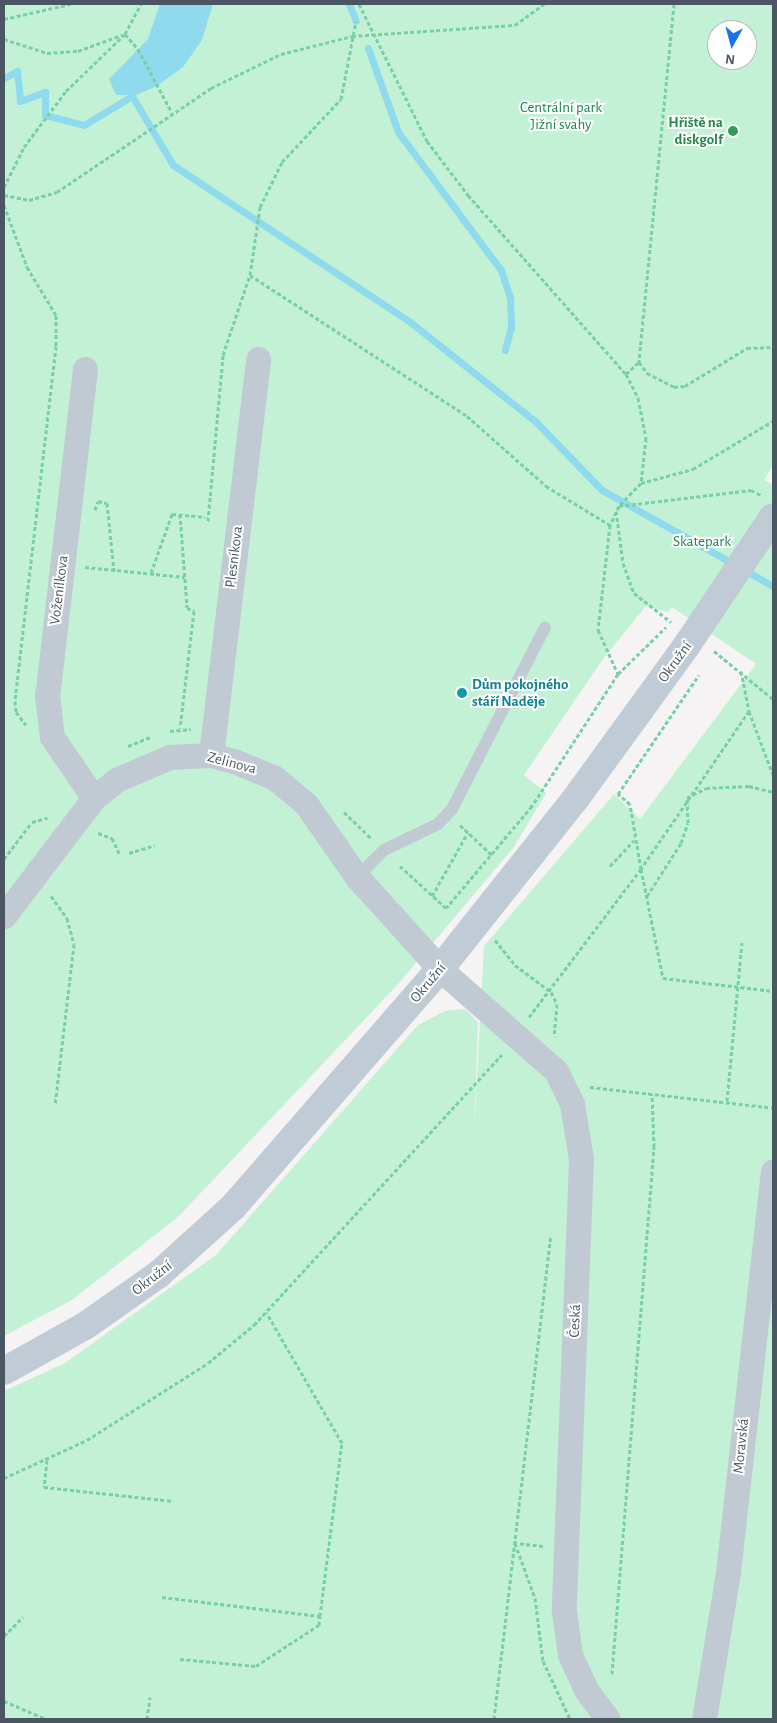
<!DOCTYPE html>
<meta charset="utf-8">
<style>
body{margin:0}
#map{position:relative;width:777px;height:1723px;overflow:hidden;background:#f5f3f3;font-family:"Alegreya Sans",sans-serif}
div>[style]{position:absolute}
.green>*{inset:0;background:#c3f1d5}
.water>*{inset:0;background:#90daee}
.stream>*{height:7px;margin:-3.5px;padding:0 3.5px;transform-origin:3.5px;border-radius:3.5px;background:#90daee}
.path>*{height:3px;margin-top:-1.5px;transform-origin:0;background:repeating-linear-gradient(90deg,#7ad0a6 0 4px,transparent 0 6.5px)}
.lane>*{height:12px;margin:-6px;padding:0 6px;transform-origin:6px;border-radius:6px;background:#c1cad2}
.street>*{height:25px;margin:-12.5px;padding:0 12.5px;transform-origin:12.5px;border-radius:12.5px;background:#c1cad2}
.secondary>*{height:28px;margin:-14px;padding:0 14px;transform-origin:14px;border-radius:14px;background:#c1cbd6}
.secondary-bridge>*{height:28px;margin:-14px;padding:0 14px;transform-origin:14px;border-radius:14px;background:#c1cbd6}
.dots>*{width:14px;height:14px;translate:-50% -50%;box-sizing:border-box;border:2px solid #fff;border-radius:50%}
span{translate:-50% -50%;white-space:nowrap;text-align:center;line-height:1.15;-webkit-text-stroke:4px #fff;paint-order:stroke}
.park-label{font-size:15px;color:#17864f}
.leisure-label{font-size:15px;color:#27864d;font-weight:700}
.right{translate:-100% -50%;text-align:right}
.street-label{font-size:15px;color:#4a5661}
.culture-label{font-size:15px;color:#0d838f;font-weight:700}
.left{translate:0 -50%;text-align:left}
.frame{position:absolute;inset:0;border:5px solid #4a5661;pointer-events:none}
.north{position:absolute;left:707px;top:20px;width:50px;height:50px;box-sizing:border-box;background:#fff;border:1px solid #b7bbc0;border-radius:50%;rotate:187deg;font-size:14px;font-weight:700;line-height:20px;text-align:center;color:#4a5661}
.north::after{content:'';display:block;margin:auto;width:18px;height:22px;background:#1a73e8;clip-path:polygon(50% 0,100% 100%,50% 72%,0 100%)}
</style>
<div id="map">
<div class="green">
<div style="clip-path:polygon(evenodd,4px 4px,773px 4px,773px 466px,764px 480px,773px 485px,773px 1719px,4px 1719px,4px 1391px,65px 1363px,216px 1255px,418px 1025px,445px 1011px,465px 1009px,478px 1022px,474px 1134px,484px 946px,614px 794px,640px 819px,756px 664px,672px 607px,668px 612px,646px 606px,603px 659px,524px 775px,546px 793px,514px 847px,400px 982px,178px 1217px,72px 1300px,4px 1336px,4px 4px,717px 30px,747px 30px,747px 60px,717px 60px,717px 30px)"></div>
</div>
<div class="water">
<div style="clip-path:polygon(160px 4px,213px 4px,202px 40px,183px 67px,157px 86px,136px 95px,116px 95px,109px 79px,148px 39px)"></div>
</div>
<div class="stream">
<div style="left:349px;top:4px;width:18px;rotate:68deg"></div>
<div style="left:368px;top:48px;width:89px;rotate:70.3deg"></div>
<div style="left:398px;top:132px;width:172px;rotate:53.3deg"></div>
<div style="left:501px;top:270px;width:28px;rotate:72deg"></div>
<div style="left:510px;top:297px;width:30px;rotate:88deg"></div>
<div style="left:511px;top:327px;width:24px;rotate:105deg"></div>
<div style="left:4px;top:78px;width:15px;rotate:-28deg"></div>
<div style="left:17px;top:71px;width:30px;rotate:84deg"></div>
<div style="left:20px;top:101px;width:27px;rotate:-20deg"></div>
<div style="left:45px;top:92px;width:23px;rotate:90deg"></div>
<div style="left:45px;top:115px;width:40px;rotate:14.4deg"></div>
<div style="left:84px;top:125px;width:56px;rotate:-31.1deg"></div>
<div style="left:132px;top:96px;width:80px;rotate:59.3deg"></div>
<div style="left:173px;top:165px;width:283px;rotate:33.5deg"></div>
<div style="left:409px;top:321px;width:162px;rotate:38.5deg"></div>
<div style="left:536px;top:422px;width:95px;rotate:45.9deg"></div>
<div style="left:602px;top:490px;width:151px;rotate:29.3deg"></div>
<div style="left:743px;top:569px;width:34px;rotate:30deg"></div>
</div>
<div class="path">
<div style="left:359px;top:4px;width:153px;rotate:63.6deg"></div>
<div style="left:427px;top:141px;width:68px;rotate:52.8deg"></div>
<div style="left:468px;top:195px;width:239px;rotate:48.6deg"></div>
<div style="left:626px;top:374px;width:27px;rotate:63deg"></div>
<div style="left:638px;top:398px;width:41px;rotate:78.7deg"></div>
<div style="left:646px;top:438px;width:45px;rotate:96.3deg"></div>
<div style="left:641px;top:483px;width:32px;rotate:134deg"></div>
<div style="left:619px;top:506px;width:21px;rotate:115deg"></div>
<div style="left:610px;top:525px;width:106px;rotate:96.5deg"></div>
<div style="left:598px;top:630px;width:48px;rotate:65.6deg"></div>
<div style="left:618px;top:674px;width:158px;rotate:123.1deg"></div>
<div style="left:532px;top:806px;width:133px;rotate:130.1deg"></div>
<div style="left:446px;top:908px;width:65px;rotate:-137.5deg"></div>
<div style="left:674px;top:4px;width:360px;rotate:95.6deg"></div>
<div style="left:639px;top:362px;width:14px;rotate:54deg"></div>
<div style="left:647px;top:373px;width:30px;rotate:27deg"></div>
<div style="left:674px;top:387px;width:11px;rotate:-5deg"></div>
<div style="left:685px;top:386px;width:73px;rotate:-31.5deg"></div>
<div style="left:747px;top:348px;width:26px;rotate:-2deg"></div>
<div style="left:4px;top:19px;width:68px;rotate:-12.8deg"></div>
<div style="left:125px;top:34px;width:20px;rotate:49deg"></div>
<div style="left:138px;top:49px;width:72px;rotate:62deg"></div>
<div style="left:4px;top:39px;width:45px;rotate:18deg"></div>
<div style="left:47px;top:53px;width:31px;rotate:-4deg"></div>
<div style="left:78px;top:51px;width:47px;rotate:-20deg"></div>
<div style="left:4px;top:187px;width:45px;rotate:-63.4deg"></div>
<div style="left:24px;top:147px;width:70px;rotate:-53.1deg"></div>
<div style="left:66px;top:91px;width:82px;rotate:-44deg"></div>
<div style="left:125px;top:34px;width:34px;rotate:-62deg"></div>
<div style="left:4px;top:195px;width:25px;rotate:11deg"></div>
<div style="left:29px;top:200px;width:29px;rotate:-16deg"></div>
<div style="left:57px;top:192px;width:186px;rotate:-34deg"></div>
<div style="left:211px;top:88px;width:78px;rotate:-25.9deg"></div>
<div style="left:281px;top:54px;width:73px;rotate:-14.2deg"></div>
<div style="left:352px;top:36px;width:163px;rotate:-3.9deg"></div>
<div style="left:515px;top:25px;width:36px;rotate:-36deg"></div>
<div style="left:4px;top:205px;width:66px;rotate:69.6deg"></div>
<div style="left:27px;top:267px;width:56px;rotate:58.9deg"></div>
<div style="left:56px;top:315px;width:31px;rotate:90deg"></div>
<div style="left:56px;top:346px;width:357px;rotate:96.6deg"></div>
<div style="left:15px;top:701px;width:11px;rotate:85deg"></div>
<div style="left:16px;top:712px;width:16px;rotate:52deg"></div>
<div style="left:250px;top:275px;width:259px;rotate:33deg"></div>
<div style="left:467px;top:416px;width:106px;rotate:41.5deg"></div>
<div style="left:546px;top:486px;width:75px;rotate:31.4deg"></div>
<div style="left:626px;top:374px;width:18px;rotate:-43deg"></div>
<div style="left:641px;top:483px;width:54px;rotate:-15.1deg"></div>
<div style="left:693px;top:469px;width:93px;rotate:-31deg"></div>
<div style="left:619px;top:506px;width:133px;rotate:-6.9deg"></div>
<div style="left:751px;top:490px;width:11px;rotate:27deg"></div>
<div style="left:95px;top:510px;width:9px;rotate:-72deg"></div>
<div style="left:98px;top:501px;width:9px;rotate:13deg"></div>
<div style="left:107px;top:503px;width:68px;rotate:84.1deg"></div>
<div style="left:616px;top:511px;width:52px;rotate:82.3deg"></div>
<div style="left:623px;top:563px;width:32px;rotate:70deg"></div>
<div style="left:634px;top:593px;width:47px;rotate:38.1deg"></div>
<div style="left:180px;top:514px;width:94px;rotate:85.7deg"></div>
<div style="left:187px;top:608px;width:8px;rotate:23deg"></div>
<div style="left:194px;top:611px;width:118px;rotate:96.8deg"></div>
<div style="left:208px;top:521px;width:167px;rotate:-84.8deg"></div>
<div style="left:223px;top:355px;width:84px;rotate:-71.4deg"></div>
<div style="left:250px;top:275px;width:69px;rotate:-81.6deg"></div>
<div style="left:260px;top:207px;width:50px;rotate:-63.9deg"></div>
<div style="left:282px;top:162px;width:86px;rotate:-46.9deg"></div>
<div style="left:341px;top:99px;width:79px;rotate:-79.1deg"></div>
<div style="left:85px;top:567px;width:100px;rotate:5.8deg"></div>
<div style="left:151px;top:573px;width:63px;rotate:-70.4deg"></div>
<div style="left:172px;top:514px;width:33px;rotate:5deg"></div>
<div style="left:714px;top:651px;width:76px;rotate:39.1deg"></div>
<div style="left:741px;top:671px;width:41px;rotate:78.7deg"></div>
<div style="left:749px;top:711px;width:68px;rotate:69.4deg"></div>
<div style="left:618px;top:674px;width:67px;rotate:-44.4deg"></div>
<div style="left:749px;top:711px;width:191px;rotate:124.4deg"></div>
<div style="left:641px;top:869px;width:111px;rotate:78.6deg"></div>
<div style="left:663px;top:978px;width:111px;rotate:6.7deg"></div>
<div style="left:170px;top:731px;width:21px;rotate:-5deg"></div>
<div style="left:128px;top:746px;width:24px;rotate:-22deg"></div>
<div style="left:344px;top:812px;width:39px;rotate:44deg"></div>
<div style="left:460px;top:825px;width:44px;rotate:43.2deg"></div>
<div style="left:98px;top:833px;width:15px;rotate:20deg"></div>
<div style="left:112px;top:838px;width:17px;rotate:65deg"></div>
<div style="left:129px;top:853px;width:27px;rotate:-17deg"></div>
<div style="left:4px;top:859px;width:46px;rotate:-52.9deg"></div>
<div style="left:32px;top:822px;width:16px;rotate:-15deg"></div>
<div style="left:610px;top:866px;width:35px;rotate:-47deg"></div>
<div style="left:51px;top:896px;width:27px;rotate:54deg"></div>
<div style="left:67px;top:918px;width:27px;rotate:75deg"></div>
<div style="left:74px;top:944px;width:162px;rotate:96.7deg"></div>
<div style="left:432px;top:896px;width:73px;rotate:-60.6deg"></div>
<div style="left:647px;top:896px;width:63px;rotate:-57.3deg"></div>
<div style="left:681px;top:843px;width:21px;rotate:-71deg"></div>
<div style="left:688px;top:823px;width:25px;rotate:-92deg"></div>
<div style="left:687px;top:798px;width:21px;rotate:-28deg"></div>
<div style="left:706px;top:788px;width:43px;rotate:-2.7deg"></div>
<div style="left:749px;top:786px;width:25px;rotate:14deg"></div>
<div style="left:495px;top:940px;width:32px;rotate:51deg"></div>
<div style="left:515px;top:965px;width:45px;rotate:36.9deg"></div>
<div style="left:551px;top:992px;width:13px;rotate:63deg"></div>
<div style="left:557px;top:1004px;width:33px;rotate:95deg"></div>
<div style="left:529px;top:1017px;width:186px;rotate:-52.9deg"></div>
<div style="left:641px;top:869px;width:66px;rotate:-99.6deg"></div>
<div style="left:630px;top:804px;width:16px;rotate:-140deg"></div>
<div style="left:618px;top:794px;width:144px;rotate:-55.8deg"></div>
<div style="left:590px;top:1087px;width:184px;rotate:6.5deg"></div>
<div style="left:727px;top:1101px;width:159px;rotate:-84.6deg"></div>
<div style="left:47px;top:1460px;width:27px;rotate:96deg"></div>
<div style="left:44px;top:1487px;width:130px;rotate:6.2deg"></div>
<div style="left:4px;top:1478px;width:91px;rotate:-24.6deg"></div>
<div style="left:87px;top:1440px;width:143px;rotate:-32.5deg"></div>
<div style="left:208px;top:1363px;width:60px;rotate:-39.6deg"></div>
<div style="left:254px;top:1325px;width:367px;rotate:-47.5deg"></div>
<div style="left:543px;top:1546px;width:28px;rotate:-174deg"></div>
<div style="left:515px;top:1543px;width:59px;rotate:70deg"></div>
<div style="left:535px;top:1598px;width:64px;rotate:82.8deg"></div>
<div style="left:543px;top:1661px;width:64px;rotate:65deg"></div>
<div style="left:162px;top:1597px;width:159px;rotate:6.9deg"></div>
<div style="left:320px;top:1616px;width:174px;rotate:-82.8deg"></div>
<div style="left:342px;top:1443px;width:151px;rotate:-120.1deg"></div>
<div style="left:4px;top:1636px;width:27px;rotate:-45deg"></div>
<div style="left:180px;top:1659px;width:76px;rotate:5.3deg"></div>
<div style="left:256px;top:1666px;width:75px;rotate:-33.1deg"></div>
<div style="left:319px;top:1625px;width:9px;rotate:-84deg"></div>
<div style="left:612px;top:1674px;width:529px;rotate:-85.44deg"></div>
<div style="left:654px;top:1147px;width:53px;rotate:-92.2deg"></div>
<div style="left:4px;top:1701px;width:46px;rotate:23.2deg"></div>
<div style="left:147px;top:1719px;width:22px;rotate:-82deg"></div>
<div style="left:494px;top:1719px;width:485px;rotate:-83.3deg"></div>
</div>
<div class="lane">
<div style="left:357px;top:877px;width:38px;rotate:-45deg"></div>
<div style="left:384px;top:850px;width:60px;rotate:-25.7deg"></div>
<div style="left:438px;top:824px;width:21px;rotate:-47deg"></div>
<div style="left:452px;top:809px;width:204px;rotate:-62.9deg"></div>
</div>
<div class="street">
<div style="left:85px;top:369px;width:328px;rotate:96.6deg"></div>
<div style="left:47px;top:695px;width:42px;rotate:83.2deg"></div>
<div style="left:52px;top:737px;width:74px;rotate:55.5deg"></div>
<div style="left:211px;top:755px;width:399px;rotate:-83.2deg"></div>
<div style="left:4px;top:916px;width:148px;rotate:-52.7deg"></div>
<div style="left:94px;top:798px;width:28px;rotate:-39deg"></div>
<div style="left:116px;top:780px;width:59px;rotate:-23.1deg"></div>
<div style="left:170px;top:757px;width:41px;rotate:-2.8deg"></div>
<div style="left:211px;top:755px;width:24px;rotate:15deg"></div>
<div style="left:234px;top:761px;width:44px;rotate:22.5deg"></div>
<div style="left:275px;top:778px;width:40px;rotate:40deg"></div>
<div style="left:306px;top:804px;width:89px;rotate:55.1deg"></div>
<div style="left:357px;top:877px;width:124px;rotate:47.9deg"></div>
<div style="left:440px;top:969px;width:154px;rotate:41.3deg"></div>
<div style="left:556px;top:1071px;width:37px;rotate:64deg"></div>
<div style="left:572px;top:1104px;width:56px;rotate:80.7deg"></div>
<div style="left:581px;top:1159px;width:452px;rotate:92.2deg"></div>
<div style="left:564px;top:1611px;width:44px;rotate:82.2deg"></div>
<div style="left:570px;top:1655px;width:38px;rotate:65deg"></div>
<div style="left:586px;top:1690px;width:36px;rotate:53deg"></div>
<div style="left:704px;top:1719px;width:149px;rotate:-80.7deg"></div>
<div style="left:728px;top:1572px;width:403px;rotate:-83.6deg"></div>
</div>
<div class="secondary">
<div style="left:4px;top:1371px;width:93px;rotate:-29.1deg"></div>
<div style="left:85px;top:1326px;width:90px;rotate:-35.1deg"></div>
<div style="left:159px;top:1274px;width:100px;rotate:-42.2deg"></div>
<div style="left:233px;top:1207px;width:315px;rotate:-49deg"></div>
<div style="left:440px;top:969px;width:218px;rotate:-51.5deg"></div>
<div style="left:576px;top:798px;width:189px;rotate:-54deg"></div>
</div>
<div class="secondary-bridge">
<div style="left:687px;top:645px;width:154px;rotate:-56.1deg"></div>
</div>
<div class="dots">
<div style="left:733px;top:131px;background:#2e9e5b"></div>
<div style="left:462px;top:693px;background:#0f9aa8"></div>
</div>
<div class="park-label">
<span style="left:561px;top:116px">Centrální park<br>Jižní svahy</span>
<span style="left:702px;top:542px">Skatepark</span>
</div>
<div class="leisure-label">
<span class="right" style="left:723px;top:131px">Hřiště na<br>diskgolf</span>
</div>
<div class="street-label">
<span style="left:234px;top:557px;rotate:-83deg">Plesníkova</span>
<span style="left:59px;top:590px;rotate:-83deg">Voženílkova</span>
<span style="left:675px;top:662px;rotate:-54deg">Okružní</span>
<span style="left:232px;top:763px;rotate:15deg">Zelinova</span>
<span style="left:428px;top:983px;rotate:-50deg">Okružní</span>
<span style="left:152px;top:1278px;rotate:-38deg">Okružní</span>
<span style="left:575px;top:1321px;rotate:-88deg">Česká</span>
<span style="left:741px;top:1446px;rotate:-84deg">Moravská</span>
</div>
<div class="culture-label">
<span class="left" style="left:472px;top:693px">Dům pokojného<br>stáří Naděje</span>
</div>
<div class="frame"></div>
<div class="north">N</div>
</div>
